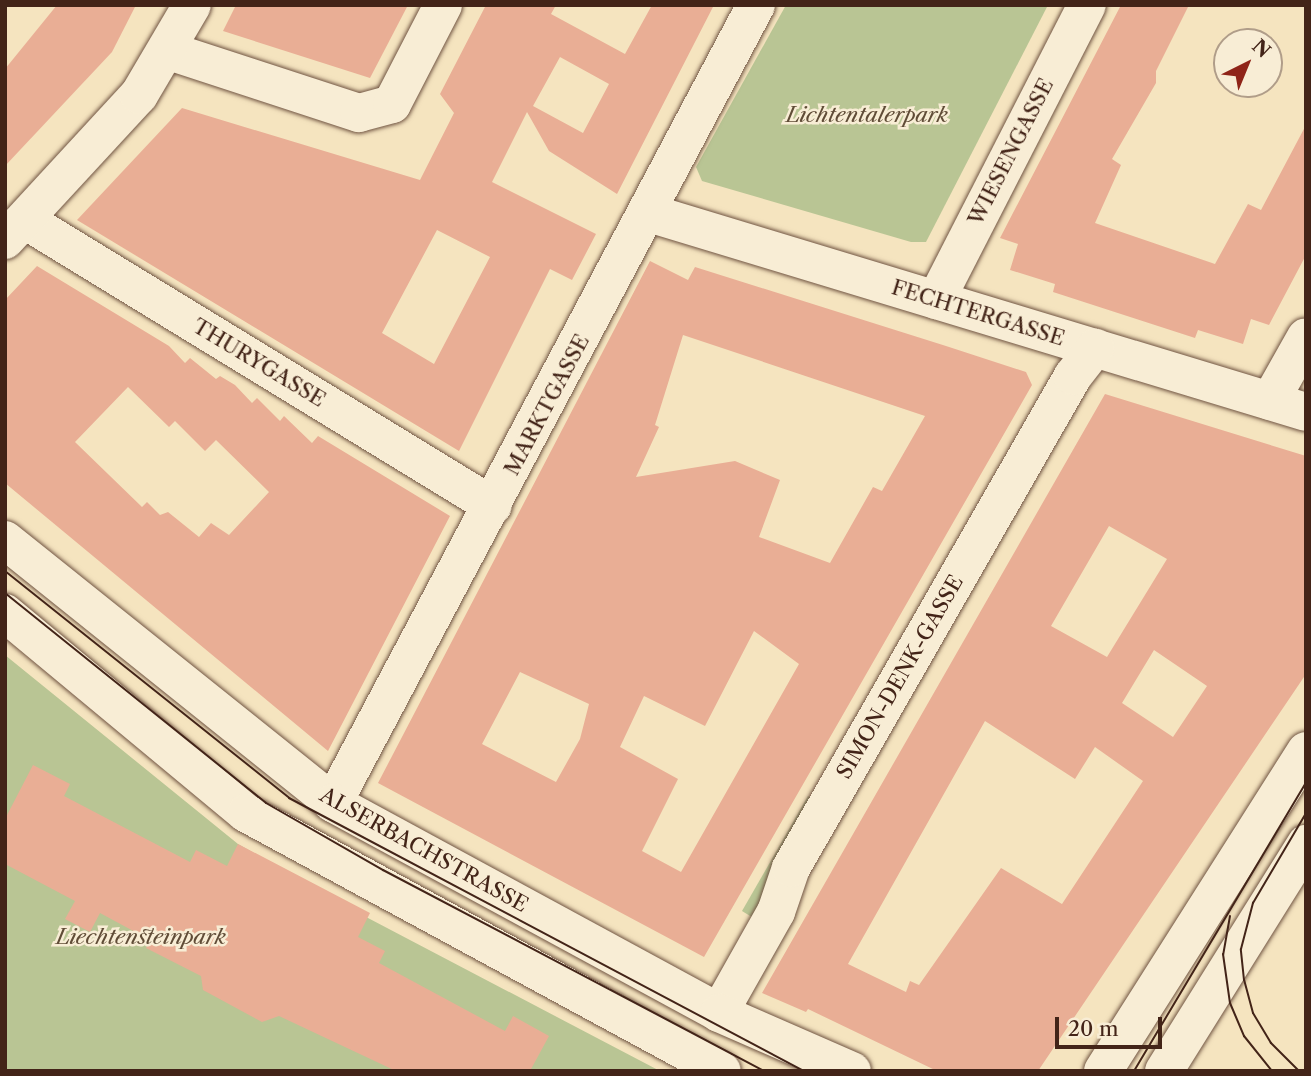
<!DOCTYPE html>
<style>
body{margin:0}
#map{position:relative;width:1311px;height:1076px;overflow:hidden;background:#f5e4bf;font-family:"Libre Caslon Text",serif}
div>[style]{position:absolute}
.green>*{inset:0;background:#b9c594}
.building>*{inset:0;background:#e9ae95}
.roads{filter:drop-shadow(0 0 2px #705442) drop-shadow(0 0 2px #705442)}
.minor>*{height:38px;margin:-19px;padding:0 19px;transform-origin:19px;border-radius:19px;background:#f8edd5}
.tertiary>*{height:38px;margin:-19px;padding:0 19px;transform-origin:19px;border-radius:19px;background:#f8edd5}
.secondary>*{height:38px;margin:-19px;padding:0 19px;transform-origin:19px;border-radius:19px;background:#f8edd5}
.tram>*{height:2px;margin:-1px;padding:0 1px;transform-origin:1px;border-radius:1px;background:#432418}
span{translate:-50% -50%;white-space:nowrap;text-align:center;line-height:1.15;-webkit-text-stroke:5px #f8edd5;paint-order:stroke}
.park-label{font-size:21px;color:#604c37;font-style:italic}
.street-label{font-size:21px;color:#432418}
.frame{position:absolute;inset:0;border:7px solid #432418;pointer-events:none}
.north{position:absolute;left:1213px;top:28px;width:70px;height:70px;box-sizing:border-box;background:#f8edd5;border:2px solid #b09d89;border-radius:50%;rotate:43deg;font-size:19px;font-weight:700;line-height:28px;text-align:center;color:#432418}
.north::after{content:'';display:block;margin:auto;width:24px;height:32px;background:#8f2418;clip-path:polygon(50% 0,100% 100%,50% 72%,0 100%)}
.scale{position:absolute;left:1055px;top:1017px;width:107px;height:32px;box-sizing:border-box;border:4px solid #432418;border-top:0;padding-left:9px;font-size:21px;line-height:24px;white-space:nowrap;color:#432418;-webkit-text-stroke:5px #f8edd5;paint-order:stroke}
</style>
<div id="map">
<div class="green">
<div style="clip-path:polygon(786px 5px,1048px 5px,926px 242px,911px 242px,702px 181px,696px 167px)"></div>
<div style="clip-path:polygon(5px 655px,238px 844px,368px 918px,660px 1071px,5px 1071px)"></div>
<div style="clip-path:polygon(808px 796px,815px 800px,755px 919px,742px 911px)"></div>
</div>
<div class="building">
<div style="clip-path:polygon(57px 5px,136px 5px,112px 52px,5px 166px,5px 69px)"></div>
<div style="clip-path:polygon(236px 5px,408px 5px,370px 78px,223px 31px)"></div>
<div style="clip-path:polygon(evenodd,486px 5px,556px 5px,551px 14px,625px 54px,652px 5px,714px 5px,617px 194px,549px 151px,527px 112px,492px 182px,596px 234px,572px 280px,550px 269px,459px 451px,77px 220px,182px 108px,420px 180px,454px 113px,440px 94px,486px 5px,560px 57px,609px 84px,583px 133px,533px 106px,560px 57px,486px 5px,437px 230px,490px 257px,434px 364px,382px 333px,437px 230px)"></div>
<div style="clip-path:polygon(1121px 5px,1189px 5px,1156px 71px,1156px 83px,1112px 159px,1121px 165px,1095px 223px,1215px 264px,1248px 204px,1261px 210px,1306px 125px,1306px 255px,1269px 325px,1251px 319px,1243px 344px,1198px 330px,1195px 338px,1053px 292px,1055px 284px,1010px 270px,1018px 244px,1000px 238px)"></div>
<div style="clip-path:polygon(evenodd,650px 261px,688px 280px,695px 267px,946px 346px,1026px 372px,1032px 385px,704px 957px,378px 783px,650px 261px,683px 335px,925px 416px,882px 491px,873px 487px,830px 563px,759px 537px,780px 480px,735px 461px,636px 477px,659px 427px,655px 425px,683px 335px,650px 261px,754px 631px,799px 664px,681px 872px,642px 851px,678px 779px,620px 747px,644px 696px,705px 726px,754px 631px,650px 261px,520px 672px,589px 704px,580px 739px,556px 782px,482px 744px,520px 672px)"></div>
<div style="clip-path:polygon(evenodd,37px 266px,169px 346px,185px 363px,190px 358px,216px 379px,220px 376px,235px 385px,252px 403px,257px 398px,280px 421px,284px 416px,312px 443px,318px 436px,450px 516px,328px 751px,5px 483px,5px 300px,37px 266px,128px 387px,169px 427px,175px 421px,205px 451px,216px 440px,269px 492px,229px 535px,211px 523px,199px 537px,168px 512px,160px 515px,147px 502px,142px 507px,75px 442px,128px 387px)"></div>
<div style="clip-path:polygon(evenodd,1105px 394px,1306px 456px,1306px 674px,1038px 1071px,937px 1071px,808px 1009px,806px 1012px,762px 993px,1105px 394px,1109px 526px,1167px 559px,1107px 657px,1051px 626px,1109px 526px,1105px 394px,1154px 650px,1207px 686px,1173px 737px,1122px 703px,1154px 650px,1105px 394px,985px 721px,1075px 779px,1095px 747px,1143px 781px,1062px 904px,1001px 868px,919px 985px,910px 981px,906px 992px,848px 964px,985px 721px)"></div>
<div style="clip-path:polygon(33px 765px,70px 784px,64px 796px,190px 862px,196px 850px,227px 866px,238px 844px,370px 913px,358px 937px,385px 951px,379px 963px,505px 1031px,513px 1016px,549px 1036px,530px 1071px,396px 1071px,279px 1016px,262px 1022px,203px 990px,201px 976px,146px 948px,150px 940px,100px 913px,90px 932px,65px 919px,75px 901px,5px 864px,5px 819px)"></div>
</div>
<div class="roads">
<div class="minor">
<div style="left:169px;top:51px;width:200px;rotate:18.1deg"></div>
<div style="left:359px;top:113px;width:34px;rotate:-15deg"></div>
<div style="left:392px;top:104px;width:111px;rotate:-62.7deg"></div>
<div style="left:649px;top:213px;width:686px;rotate:16.85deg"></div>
<div style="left:25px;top:220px;width:548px;rotate:31.43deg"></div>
<div style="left:936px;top:300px;width:331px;rotate:-62.9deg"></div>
<div style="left:1270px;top:401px;width:73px;rotate:-60.6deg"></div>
<div style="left:333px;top:803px;width:903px;rotate:-62.07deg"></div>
<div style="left:719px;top:1013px;width:116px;rotate:-60.6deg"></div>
<div style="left:776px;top:912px;width:46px;rotate:-71.2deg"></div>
<div style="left:791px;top:868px;width:567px;rotate:-60.18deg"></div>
<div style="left:1073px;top:376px;width:36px;rotate:-52deg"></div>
</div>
<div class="tertiary">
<div style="left:5px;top:240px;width:197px;rotate:-47.3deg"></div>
<div style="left:139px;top:95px;width:104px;rotate:-59.5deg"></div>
<div style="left:1103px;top:1071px;width:379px;rotate:-57.6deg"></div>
<div style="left:1164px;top:1071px;width:268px;rotate:-58deg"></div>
</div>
<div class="secondary">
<div style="left:5px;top:540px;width:420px;rotate:38.7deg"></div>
<div style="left:333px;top:803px;width:439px;rotate:28.5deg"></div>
<div style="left:719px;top:1013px;width:145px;rotate:23.6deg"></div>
<div style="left:5px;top:613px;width:313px;rotate:39.7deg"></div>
<div style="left:246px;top:813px;width:541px;rotate:28.46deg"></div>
</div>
</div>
<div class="tram">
<div style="left:5px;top:571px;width:364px;rotate:38.6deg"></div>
<div style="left:289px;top:798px;width:583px;rotate:27.93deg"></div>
<div style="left:5px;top:593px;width:335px;rotate:38.8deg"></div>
<div style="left:266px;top:803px;width:135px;rotate:29.8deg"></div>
<div style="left:383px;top:870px;width:431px;rotate:27.8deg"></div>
<div style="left:1230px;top:916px;width:39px;rotate:100deg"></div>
<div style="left:1223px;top:954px;width:49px;rotate:81.9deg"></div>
<div style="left:1230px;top:1003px;width:36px;rotate:67deg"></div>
<div style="left:1244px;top:1036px;width:45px;rotate:51.3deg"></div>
<div style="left:1134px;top:1071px;width:336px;rotate:-59.2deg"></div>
<div style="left:1299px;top:1071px;width:40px;rotate:-135deg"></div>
<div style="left:1271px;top:1043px;width:35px;rotate:-121deg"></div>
<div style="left:1253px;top:1013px;width:34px;rotate:-105deg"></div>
<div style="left:1244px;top:980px;width:31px;rotate:-96deg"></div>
<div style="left:1241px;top:949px;width:48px;rotate:-75.4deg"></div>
<div style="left:1253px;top:903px;width:104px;rotate:-59.5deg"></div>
</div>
<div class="park-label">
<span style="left:867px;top:115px">Lichtentalerpark</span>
<span style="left:141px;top:937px">Liechtensteinpark</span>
</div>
<div class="street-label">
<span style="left:1011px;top:152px;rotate:-63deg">WIESENGASSE</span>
<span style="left:978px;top:313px;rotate:17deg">FECHTERGASSE</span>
<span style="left:259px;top:363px;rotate:31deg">THURYGASSE</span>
<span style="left:547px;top:405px;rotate:-62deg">MARKTGASSE</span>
<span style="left:900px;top:677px;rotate:-60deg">SIMON-DENK-GASSE</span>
<span style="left:424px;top:850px;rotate:29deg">ALSERBACHSTRASSE</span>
</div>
<div class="frame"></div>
<div class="north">N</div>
<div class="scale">20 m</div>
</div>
